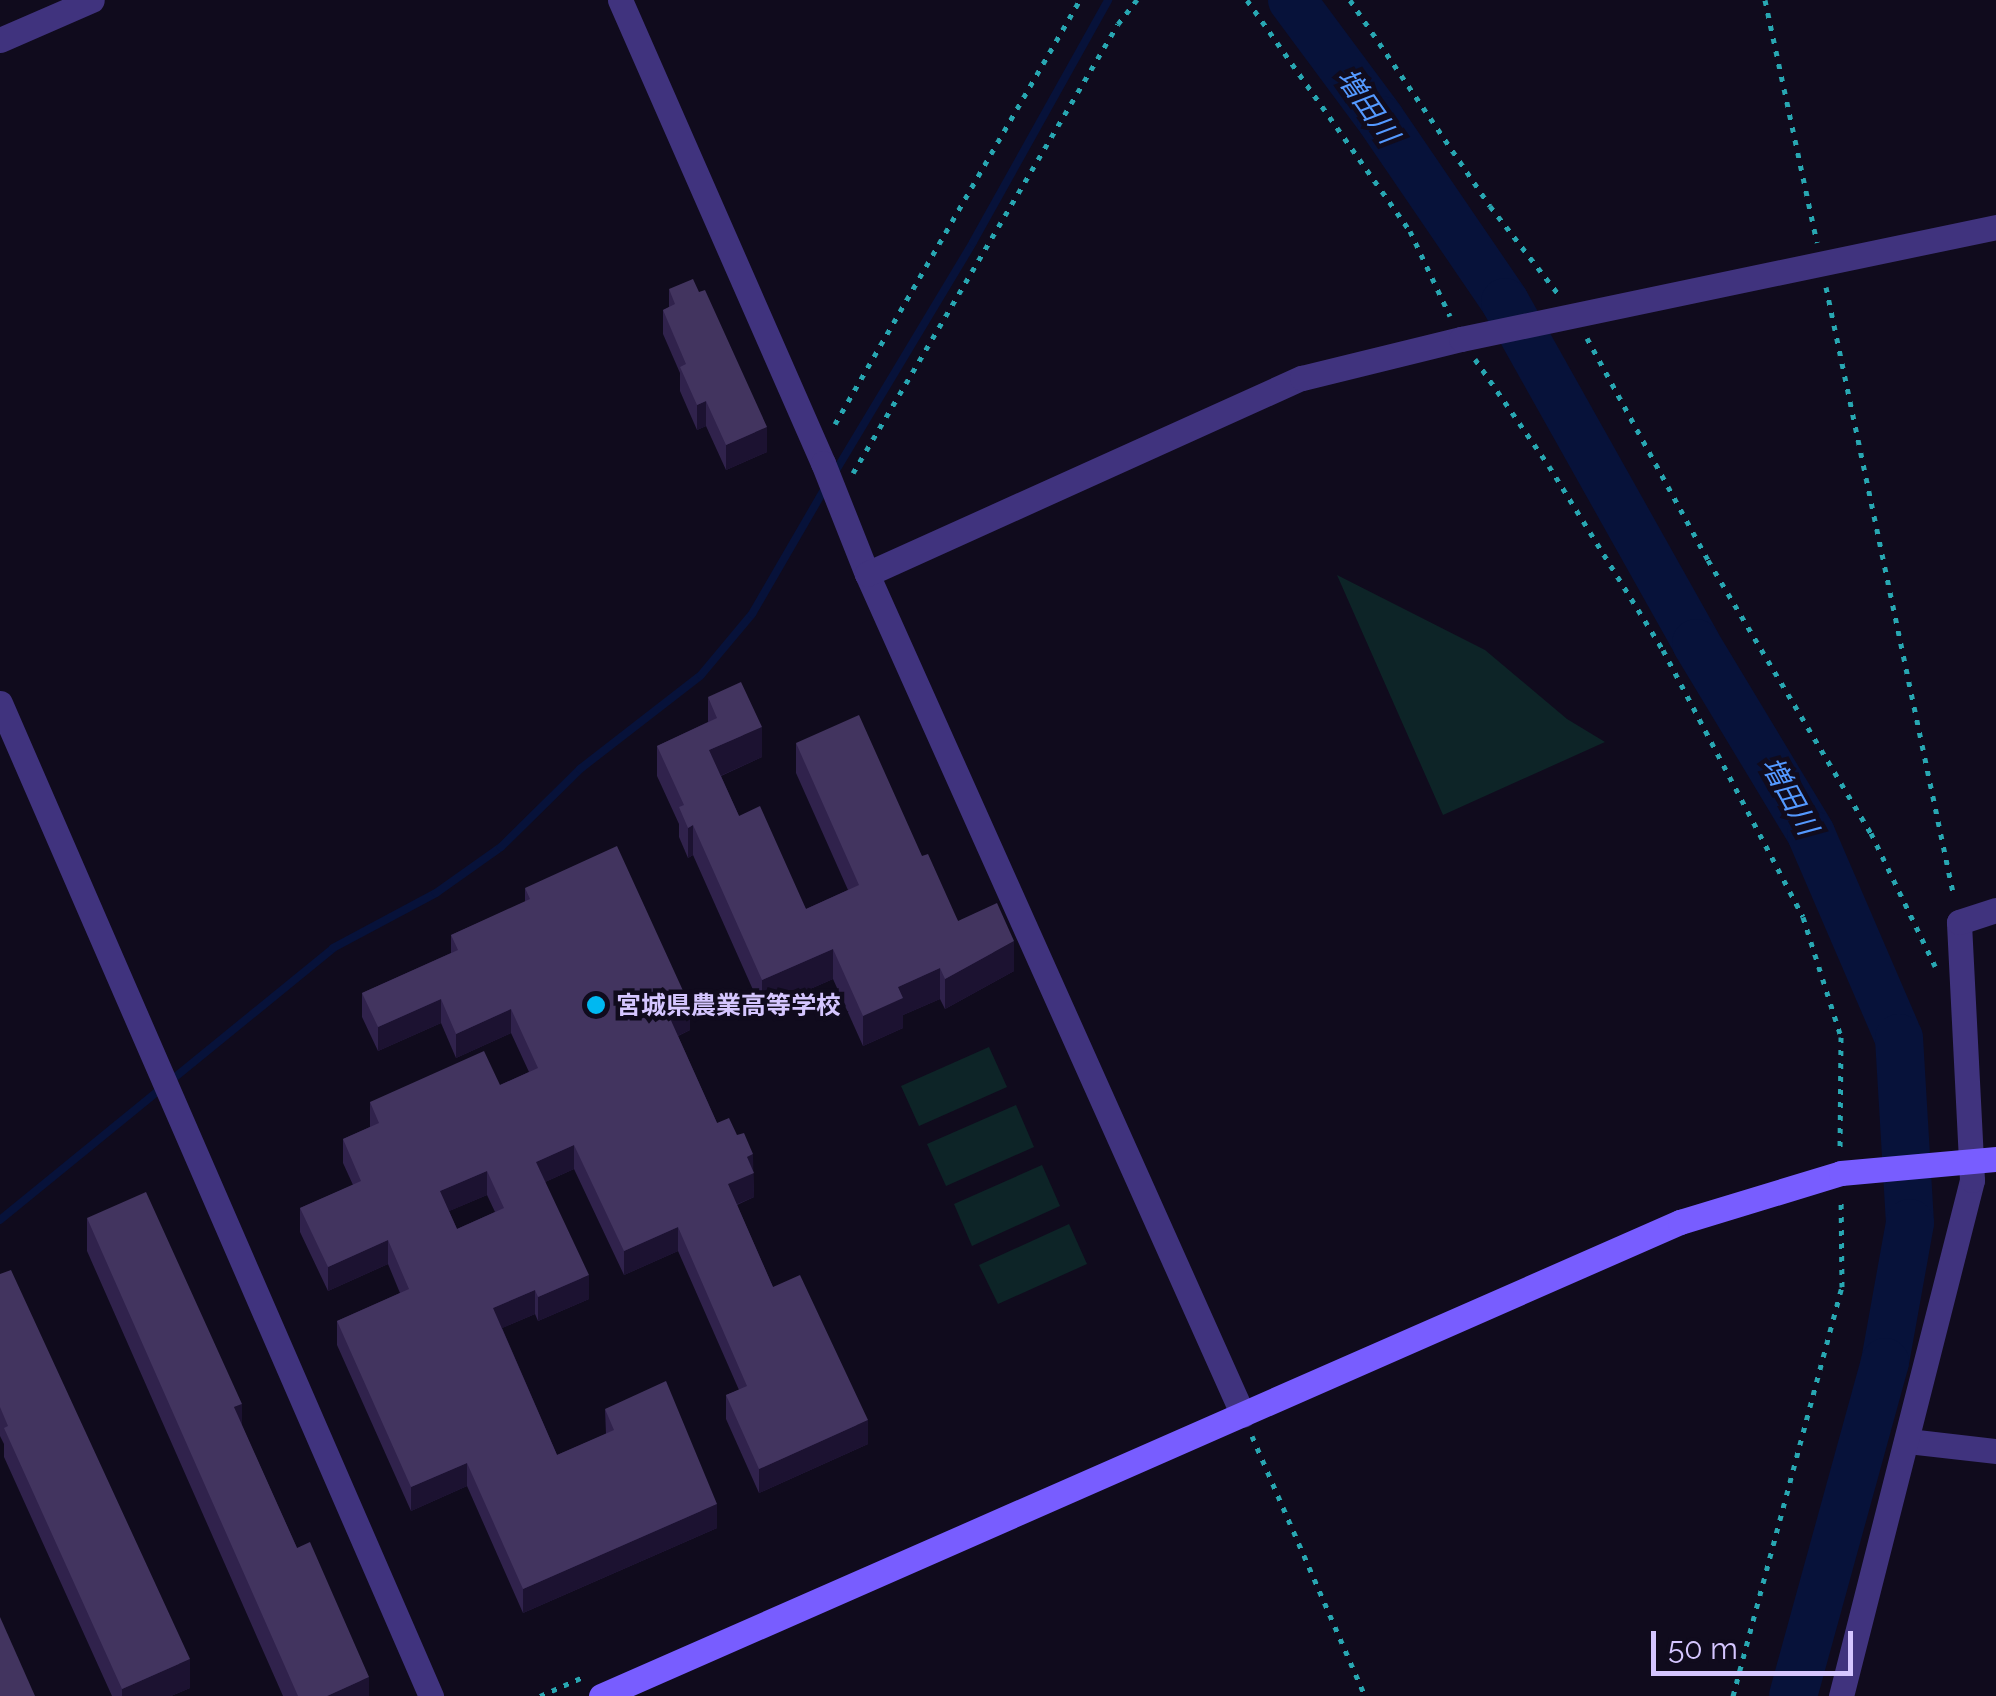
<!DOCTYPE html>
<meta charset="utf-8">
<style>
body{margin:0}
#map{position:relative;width:1996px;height:1696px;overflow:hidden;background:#100b1d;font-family:Raleway,"Noto Sans JP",sans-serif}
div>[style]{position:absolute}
.green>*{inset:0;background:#0d2427}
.stream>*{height:8px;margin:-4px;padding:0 4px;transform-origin:4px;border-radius:4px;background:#07123a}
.river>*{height:48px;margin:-24px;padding:0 24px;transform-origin:24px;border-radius:24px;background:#07123a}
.path>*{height:5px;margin-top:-2.5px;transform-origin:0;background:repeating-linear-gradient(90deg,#28a7b2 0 5px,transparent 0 13px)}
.street>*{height:25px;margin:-12.5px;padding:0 12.5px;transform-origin:12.5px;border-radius:12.5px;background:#40337e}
.secondary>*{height:25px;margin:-12.5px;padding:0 12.5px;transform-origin:12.5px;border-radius:12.5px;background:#785dff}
.wall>*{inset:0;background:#30224c}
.shaded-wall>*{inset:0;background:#1c1231}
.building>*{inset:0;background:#42345f}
.dots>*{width:28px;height:28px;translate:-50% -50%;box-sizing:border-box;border:5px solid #100b1d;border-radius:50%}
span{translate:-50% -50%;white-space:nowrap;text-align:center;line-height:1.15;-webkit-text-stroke:9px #100b1d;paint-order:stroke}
.poi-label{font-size:25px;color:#d5c6ff;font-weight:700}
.left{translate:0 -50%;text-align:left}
.water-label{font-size:28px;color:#5499ff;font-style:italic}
.scale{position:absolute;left:1651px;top:1631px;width:202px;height:45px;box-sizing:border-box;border:5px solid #d5c6ff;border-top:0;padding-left:12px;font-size:30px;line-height:35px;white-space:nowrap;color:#d5c6ff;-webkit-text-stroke:8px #100b1d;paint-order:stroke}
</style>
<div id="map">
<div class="green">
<div style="clip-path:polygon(1337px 575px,1485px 650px,1567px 719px,1605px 742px,1443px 815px)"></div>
<div style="clip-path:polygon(989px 1047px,1007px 1087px,919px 1126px,901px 1086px)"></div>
<div style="clip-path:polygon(1016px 1105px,1034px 1147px,946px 1186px,927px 1144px)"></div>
<div style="clip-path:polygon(1042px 1165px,1060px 1206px,972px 1246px,954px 1204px)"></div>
<div style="clip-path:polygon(1069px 1224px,1087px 1264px,998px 1304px,979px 1265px)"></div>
</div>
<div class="stream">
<div style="left:835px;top:472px;width:268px;rotate:-59deg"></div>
<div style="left:973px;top:242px;width:277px;rotate:-60.8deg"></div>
<div style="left:0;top:1220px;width:430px;rotate:-39.2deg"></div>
<div style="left:333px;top:948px;width:117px;rotate:-28.1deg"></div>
<div style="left:436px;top:893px;width:80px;rotate:-35.3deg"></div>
<div style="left:501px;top:847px;width:111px;rotate:-44.6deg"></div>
<div style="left:580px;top:769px;width:153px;rotate:-37.8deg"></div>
<div style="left:701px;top:675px;width:80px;rotate:-50.1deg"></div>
<div style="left:752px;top:614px;width:146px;rotate:-59.9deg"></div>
</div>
<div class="river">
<div style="left:1292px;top:0;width:149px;rotate:53.4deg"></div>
<div style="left:1381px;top:120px;width:220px;rotate:55.7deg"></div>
<div style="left:1505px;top:302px;width:391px;rotate:60.7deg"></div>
<div style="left:1696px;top:643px;width:223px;rotate:58.9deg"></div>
<div style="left:1811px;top:834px;width:222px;rotate:66.7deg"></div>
<div style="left:1899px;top:1038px;width:185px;rotate:86.6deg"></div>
<div style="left:1910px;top:1223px;width:141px;rotate:100.2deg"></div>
<div style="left:1885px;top:1362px;width:346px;rotate:105.4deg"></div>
</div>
<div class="path">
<div style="left:1247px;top:0;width:283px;rotate:54.8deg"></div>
<div style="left:1410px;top:231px;width:94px;rotate:64.8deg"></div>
<div style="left:1350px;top:0;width:249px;rotate:55.8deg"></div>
<div style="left:1490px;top:206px;width:113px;rotate:52.2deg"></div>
<div style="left:1765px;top:0;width:248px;rotate:77.9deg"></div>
<div style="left:1826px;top:287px;width:623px;rotate:78.15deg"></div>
<div style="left:1587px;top:338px;width:253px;rotate:61.4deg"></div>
<div style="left:1708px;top:560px;width:318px;rotate:59.2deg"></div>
<div style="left:1871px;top:833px;width:148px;rotate:64.3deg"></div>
<div style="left:1475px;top:359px;width:130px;rotate:55.3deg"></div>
<div style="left:1549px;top:466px;width:216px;rotate:58.2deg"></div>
<div style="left:1663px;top:650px;width:301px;rotate:62.3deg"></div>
<div style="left:1803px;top:917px;width:126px;rotate:72.4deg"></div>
<div style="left:1841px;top:1037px;width:110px;rotate:90.5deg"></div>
<div style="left:835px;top:424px;width:490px;rotate:-60deg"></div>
<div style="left:853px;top:473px;width:521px;rotate:-59.45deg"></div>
<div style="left:1118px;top:24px;width:31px;rotate:-52deg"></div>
<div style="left:1252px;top:1436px;width:283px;rotate:66.5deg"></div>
<div style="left:540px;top:1696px;width:47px;rotate:-23.8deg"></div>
<div style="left:1733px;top:1696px;width:423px;rotate:-75.1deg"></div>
<div style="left:1842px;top:1287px;width:89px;rotate:-90.6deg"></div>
</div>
<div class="street">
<div style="left:620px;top:0;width:506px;rotate:66.33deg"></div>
<div style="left:823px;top:463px;width:119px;rotate:68.4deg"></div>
<div style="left:867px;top:574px;width:921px;rotate:65.91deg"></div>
<div style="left:0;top:40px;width:100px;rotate:-23.5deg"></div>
<div style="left:867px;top:574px;width:477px;rotate:-24.3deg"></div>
<div style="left:1302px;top:378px;width:164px;rotate:-13.8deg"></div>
<div style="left:1461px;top:339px;width:547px;rotate:-11.82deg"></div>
<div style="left:0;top:703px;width:1083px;rotate:66.54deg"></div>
<div style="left:1908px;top:1441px;width:89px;rotate:6.5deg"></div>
<div style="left:1841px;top:1696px;width:532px;rotate:-75.75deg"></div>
<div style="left:1972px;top:1180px;width:258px;rotate:-92.9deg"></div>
<div style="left:1959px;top:922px;width:39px;rotate:-18deg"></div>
</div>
<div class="secondary">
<div style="left:601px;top:1696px;width:1179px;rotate:-23.72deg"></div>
<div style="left:1680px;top:1222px;width:168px;rotate:-16.9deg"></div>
<div style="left:1841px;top:1173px;width:156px;rotate:-5.2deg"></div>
</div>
<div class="wall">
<div style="clip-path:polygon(669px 289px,767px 452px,726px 470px,706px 426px,697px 430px,680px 391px,680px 373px,663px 334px,663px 310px,669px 307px)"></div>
<div style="clip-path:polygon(708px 697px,762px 757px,721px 776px,739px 816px,806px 909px,848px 890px,796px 773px,796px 743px,922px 856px,958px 921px,1014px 971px,945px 1009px,940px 999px,903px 1015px,903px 1028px,863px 1046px,833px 979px,762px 1010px,693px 855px,688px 858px,679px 837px,679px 824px,657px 776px,657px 746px,708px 722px)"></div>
<div style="clip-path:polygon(evenodd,525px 888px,690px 1030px,678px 1036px,717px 1123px,753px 1170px,754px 1197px,737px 1205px,773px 1287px,868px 1444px,759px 1493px,726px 1419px,726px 1395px,739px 1390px,678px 1251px,624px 1275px,574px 1169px,545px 1182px,589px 1299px,538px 1321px,535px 1314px,502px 1328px,557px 1455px,606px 1434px,605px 1409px,717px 1528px,523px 1613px,467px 1486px,411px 1511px,337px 1345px,337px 1321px,400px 1293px,388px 1264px,328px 1291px,300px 1232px,300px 1208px,353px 1185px,343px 1163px,343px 1139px,370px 1127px,370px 1102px,500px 1085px,529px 1072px,511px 1033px,456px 1058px,441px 1023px,378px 1051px,362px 1017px,362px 993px,451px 953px,451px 935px,525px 902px,525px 888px,487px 1195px,495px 1212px,457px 1229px,449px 1211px,487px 1195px)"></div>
<div style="clip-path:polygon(87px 1218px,242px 1426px,297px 1548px,369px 1696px,283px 1696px,87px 1251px)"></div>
<div style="clip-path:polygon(0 1274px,190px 1688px,171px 1696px,112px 1696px,4px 1457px,4px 1444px,0 1436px)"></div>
</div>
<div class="shaded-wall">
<div style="clip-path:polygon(706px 401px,706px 426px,697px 430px,697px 405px)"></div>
<div style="clip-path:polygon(767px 427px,767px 452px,726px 470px,726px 445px)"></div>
<div style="clip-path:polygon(762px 727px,762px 757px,709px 781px,709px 750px)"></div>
<div style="clip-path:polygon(693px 825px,693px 855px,688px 858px,688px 828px)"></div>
<div style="clip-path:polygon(1014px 941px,1014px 971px,945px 1009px,945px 979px)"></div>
<div style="clip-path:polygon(833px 949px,833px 979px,762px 1010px,762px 980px)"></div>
<div style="clip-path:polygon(940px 968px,940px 999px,903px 1015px,903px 1028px,863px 1046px,863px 1016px,898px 987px)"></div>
<div style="clip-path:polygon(441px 999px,441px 1023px,378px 1051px,378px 1027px)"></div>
<div style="clip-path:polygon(690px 1006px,690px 1030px,669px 1040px,669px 1016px)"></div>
<div style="clip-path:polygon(511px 1009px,511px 1033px,456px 1058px,456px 1034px)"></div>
<div style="clip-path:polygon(574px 1145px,574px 1169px,536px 1186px,536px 1162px)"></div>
<div style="clip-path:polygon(753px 1154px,754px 1197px,728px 1208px,728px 1184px,747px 1157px)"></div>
<div style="clip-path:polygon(487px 1171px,487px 1195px,440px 1215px,440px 1191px)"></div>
<div style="clip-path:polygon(678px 1227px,678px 1251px,624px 1275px,624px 1251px)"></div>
<div style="clip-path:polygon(388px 1240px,388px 1264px,328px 1291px,328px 1267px)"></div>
<div style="clip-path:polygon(589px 1275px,589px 1299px,538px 1321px,538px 1297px)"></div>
<div style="clip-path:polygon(535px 1290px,535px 1314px,493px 1332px,493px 1308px)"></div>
<div style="clip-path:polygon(242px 1404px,242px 1436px,234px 1407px)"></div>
<div style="clip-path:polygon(868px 1420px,868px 1444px,759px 1493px,759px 1469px)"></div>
<div style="clip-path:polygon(467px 1463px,467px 1486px,411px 1511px,411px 1487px)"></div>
<div style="clip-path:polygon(717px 1504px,717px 1528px,523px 1613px,523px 1589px)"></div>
<div style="clip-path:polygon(190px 1659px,190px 1688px,171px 1696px,122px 1696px,122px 1689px)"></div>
<div style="clip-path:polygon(369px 1677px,369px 1696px,327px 1696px)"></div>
</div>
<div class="building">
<div style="clip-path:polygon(693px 279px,699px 292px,705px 290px,767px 427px,726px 445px,706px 401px,697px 405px,680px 367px,686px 364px,663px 310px,675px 304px,669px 289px)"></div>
<div style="clip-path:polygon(741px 682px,762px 727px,709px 750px,739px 816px,760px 806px,806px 909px,859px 885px,796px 743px,859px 715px,922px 856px,928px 854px,958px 921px,997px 903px,1014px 941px,945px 979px,940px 968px,898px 987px,903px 998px,863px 1016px,833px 949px,762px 980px,693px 825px,688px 828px,679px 807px,684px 805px,657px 746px,717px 718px,708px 697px)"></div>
<div style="clip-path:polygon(evenodd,617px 846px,690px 1006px,669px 1016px,717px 1123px,729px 1118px,737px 1135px,744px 1133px,753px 1154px,747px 1157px,754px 1173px,728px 1184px,773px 1287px,800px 1275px,868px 1420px,759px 1469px,726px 1395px,747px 1386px,678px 1227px,624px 1251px,574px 1145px,536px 1162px,589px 1275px,538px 1297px,535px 1290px,493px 1308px,557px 1455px,614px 1430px,605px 1409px,666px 1381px,717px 1504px,523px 1589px,467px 1463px,411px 1487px,337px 1321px,409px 1289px,388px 1240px,328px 1267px,300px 1208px,361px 1181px,343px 1139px,379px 1123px,370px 1102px,484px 1051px,500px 1085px,538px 1068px,511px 1009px,456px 1034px,441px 999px,378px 1027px,362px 993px,458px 950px,451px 935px,530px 899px,525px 888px,617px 846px,487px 1171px,504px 1208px,457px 1229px,440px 1191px,487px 1171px)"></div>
<div style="clip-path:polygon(146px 1192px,242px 1404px,234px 1407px,297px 1548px,310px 1542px,369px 1677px,327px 1696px,298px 1696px,87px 1218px)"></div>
<div style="clip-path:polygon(11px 1270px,190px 1659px,122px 1689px,4px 1428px,8px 1426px,0 1407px,0 1274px)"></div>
<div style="clip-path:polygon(0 1617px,35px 1696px,0 1696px)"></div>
</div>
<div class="dots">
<div style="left:596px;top:1005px;background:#00b8f1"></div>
</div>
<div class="poi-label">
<span class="left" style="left:616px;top:1005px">宮城県農業高等学校</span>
</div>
<div class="water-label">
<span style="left:1367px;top:106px;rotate:55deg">増田川</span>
<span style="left:1789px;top:796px;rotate:61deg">増田川</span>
</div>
<div class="scale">50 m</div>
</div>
